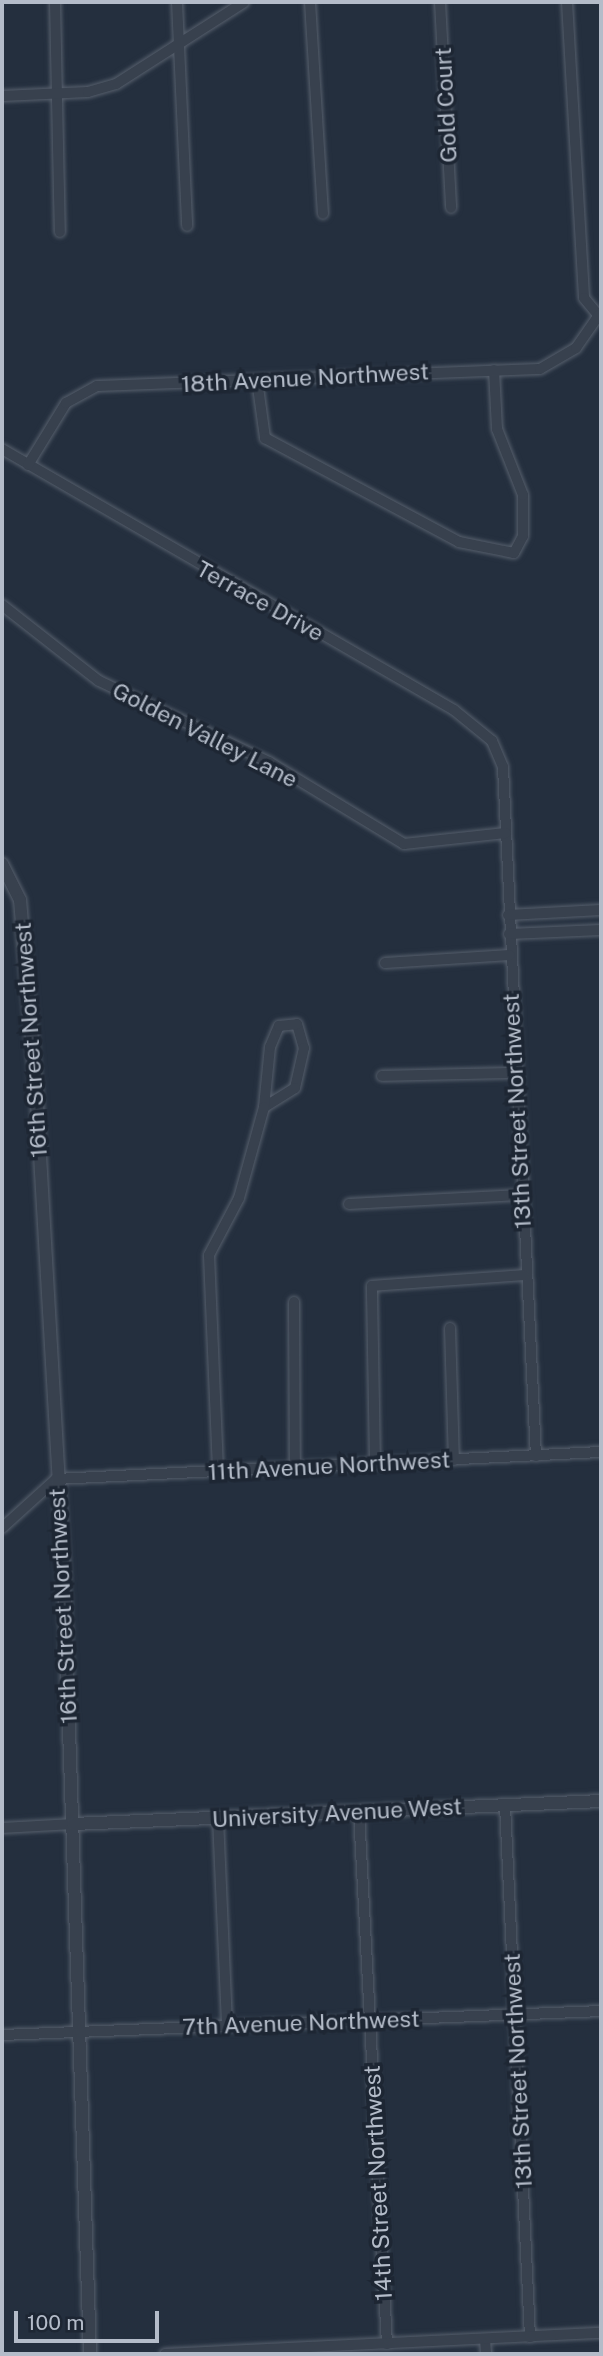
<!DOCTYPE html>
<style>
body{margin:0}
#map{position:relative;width:603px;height:2356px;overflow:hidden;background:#242f3e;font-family:"Public Sans",sans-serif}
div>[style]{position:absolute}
.roads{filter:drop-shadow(0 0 2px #565f6c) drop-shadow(0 0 2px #565f6c)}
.minor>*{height:10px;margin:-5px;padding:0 5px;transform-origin:5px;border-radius:5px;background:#38414e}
.tertiary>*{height:12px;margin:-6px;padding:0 6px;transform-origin:6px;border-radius:6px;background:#38414e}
span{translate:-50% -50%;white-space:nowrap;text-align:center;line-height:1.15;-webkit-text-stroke:7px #1d2633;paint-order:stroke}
.street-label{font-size:23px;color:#b4bcc9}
.frame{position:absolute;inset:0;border:4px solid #b4bcc9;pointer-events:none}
.scale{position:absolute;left:14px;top:2311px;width:145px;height:32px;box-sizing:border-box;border:4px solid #b4bcc9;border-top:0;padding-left:9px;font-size:21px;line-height:24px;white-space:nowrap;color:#b4bcc9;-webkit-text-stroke:5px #1d2633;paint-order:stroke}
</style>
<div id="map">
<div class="roads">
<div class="minor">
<div style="left:55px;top:2px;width:230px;rotate:88.8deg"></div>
<div style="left:177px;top:2px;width:224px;rotate:87.4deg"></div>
<div style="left:310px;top:2px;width:212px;rotate:86.5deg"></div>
<div style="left:440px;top:2px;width:206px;rotate:86.9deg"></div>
<div style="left:567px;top:2px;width:296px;rotate:86.7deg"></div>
<div style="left:584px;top:298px;width:26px;rotate:50deg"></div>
<div style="left:2px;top:96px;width:86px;rotate:-2.7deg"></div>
<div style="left:88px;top:92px;width:29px;rotate:-16deg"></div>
<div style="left:116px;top:84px;width:152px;rotate:-32.6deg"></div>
<div style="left:257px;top:380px;width:59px;rotate:82.1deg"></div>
<div style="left:265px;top:438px;width:220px;rotate:28.2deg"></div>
<div style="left:459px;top:542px;width:56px;rotate:11.3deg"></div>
<div style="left:514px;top:553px;width:19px;rotate:-62deg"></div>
<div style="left:523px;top:536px;width:41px;rotate:-90deg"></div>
<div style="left:523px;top:495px;width:71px;rotate:-111.5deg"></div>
<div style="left:497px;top:429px;width:59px;rotate:-92.9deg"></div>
<div style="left:2px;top:449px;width:522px;rotate:30deg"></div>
<div style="left:454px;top:710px;width:49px;rotate:39.2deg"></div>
<div style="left:492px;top:741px;width:28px;rotate:67deg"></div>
<div style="left:503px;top:767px;width:690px;rotate:87.26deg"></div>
<div style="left:28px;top:465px;width:73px;rotate:-58.5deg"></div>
<div style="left:66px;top:403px;width:35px;rotate:-29deg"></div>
<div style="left:97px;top:386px;width:443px;rotate:-2.2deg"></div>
<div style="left:540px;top:369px;width:42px;rotate:-30.3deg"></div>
<div style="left:576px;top:348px;width:40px;rotate:-55.1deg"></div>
<div style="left:2px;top:605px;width:123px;rotate:38.1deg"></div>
<div style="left:99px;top:681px;width:188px;rotate:25.5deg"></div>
<div style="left:269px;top:762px;width:158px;rotate:31.3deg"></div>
<div style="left:404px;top:844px;width:102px;rotate:-6.2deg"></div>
<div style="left:508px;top:915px;width:93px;rotate:-3.1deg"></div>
<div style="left:509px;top:934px;width:92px;rotate:-2.5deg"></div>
<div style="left:385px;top:963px;width:125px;rotate:-3.7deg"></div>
<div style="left:297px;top:1024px;width:25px;rotate:74deg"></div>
<div style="left:304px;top:1048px;width:41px;rotate:102.7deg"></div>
<div style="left:295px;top:1088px;width:36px;rotate:148deg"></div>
<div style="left:264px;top:1107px;width:60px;rotate:-84.3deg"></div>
<div style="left:270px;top:1047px;width:23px;rotate:-67deg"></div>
<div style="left:279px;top:1026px;width:18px;rotate:-6deg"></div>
<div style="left:382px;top:1076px;width:133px;rotate:-1.3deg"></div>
<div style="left:349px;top:1204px;width:171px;rotate:-3deg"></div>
<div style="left:294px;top:1302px;width:165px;rotate:89.7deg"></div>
<div style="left:450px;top:1328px;width:132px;rotate:88.3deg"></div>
<div style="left:375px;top:1464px;width:178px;rotate:-91deg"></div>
<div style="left:372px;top:1286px;width:152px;rotate:-4.1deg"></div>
<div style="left:218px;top:1470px;width:215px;rotate:-92.4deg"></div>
<div style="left:209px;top:1255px;width:64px;rotate:-62.2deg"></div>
<div style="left:239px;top:1198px;width:94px;rotate:-74.6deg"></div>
<div style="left:2px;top:1528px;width:73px;rotate:-42.2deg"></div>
<div style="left:56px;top:1479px;width:546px;rotate:-2.84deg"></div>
<div style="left:505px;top:1805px;width:533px;rotate:87.31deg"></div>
<div style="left:359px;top:1812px;width:533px;rotate:86.99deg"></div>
<div style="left:218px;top:1818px;width:208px;rotate:87.5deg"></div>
<div style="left:2px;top:1828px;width:71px;rotate:-3.2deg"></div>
<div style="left:2px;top:2035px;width:599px;rotate:-2.29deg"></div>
<div style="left:485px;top:2339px;width:15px;rotate:86deg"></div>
<div style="left:165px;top:2354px;width:437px;rotate:-2.8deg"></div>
</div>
<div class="tertiary">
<div style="left:2px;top:864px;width:40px;rotate:63.4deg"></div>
<div style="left:20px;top:900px;width:187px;rotate:85.1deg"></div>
<div style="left:36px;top:1086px;width:494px;rotate:86.7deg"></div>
<div style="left:64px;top:1579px;width:775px;rotate:88.08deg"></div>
<div style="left:73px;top:1824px;width:529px;rotate:-2.49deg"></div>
</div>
</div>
<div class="street-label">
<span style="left:446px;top:105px;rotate:-93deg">Gold Court</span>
<span style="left:305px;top:378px;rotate:-3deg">18th Avenue Northwest</span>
<span style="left:260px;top:601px;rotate:29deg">Terrace Drive</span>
<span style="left:205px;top:735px;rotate:27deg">Golden Valley Lane</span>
<span style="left:31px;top:1040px;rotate:-94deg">16th Street Northwest</span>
<span style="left:517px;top:1111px;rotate:-93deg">13th Street Northwest</span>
<span style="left:329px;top:1466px;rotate:-3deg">11th Avenue Northwest</span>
<span style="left:63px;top:1606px;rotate:-93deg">16th Street Northwest</span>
<span style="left:337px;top:1813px;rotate:-3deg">University Avenue West</span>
<span style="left:301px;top:2023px;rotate:-2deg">7th Avenue Northwest</span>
<span style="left:518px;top:2071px;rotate:-93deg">13th Street Northwest</span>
<span style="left:378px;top:2183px;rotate:-93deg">14th Street Northwest</span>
</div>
<div class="frame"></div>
<div class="scale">100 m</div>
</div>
